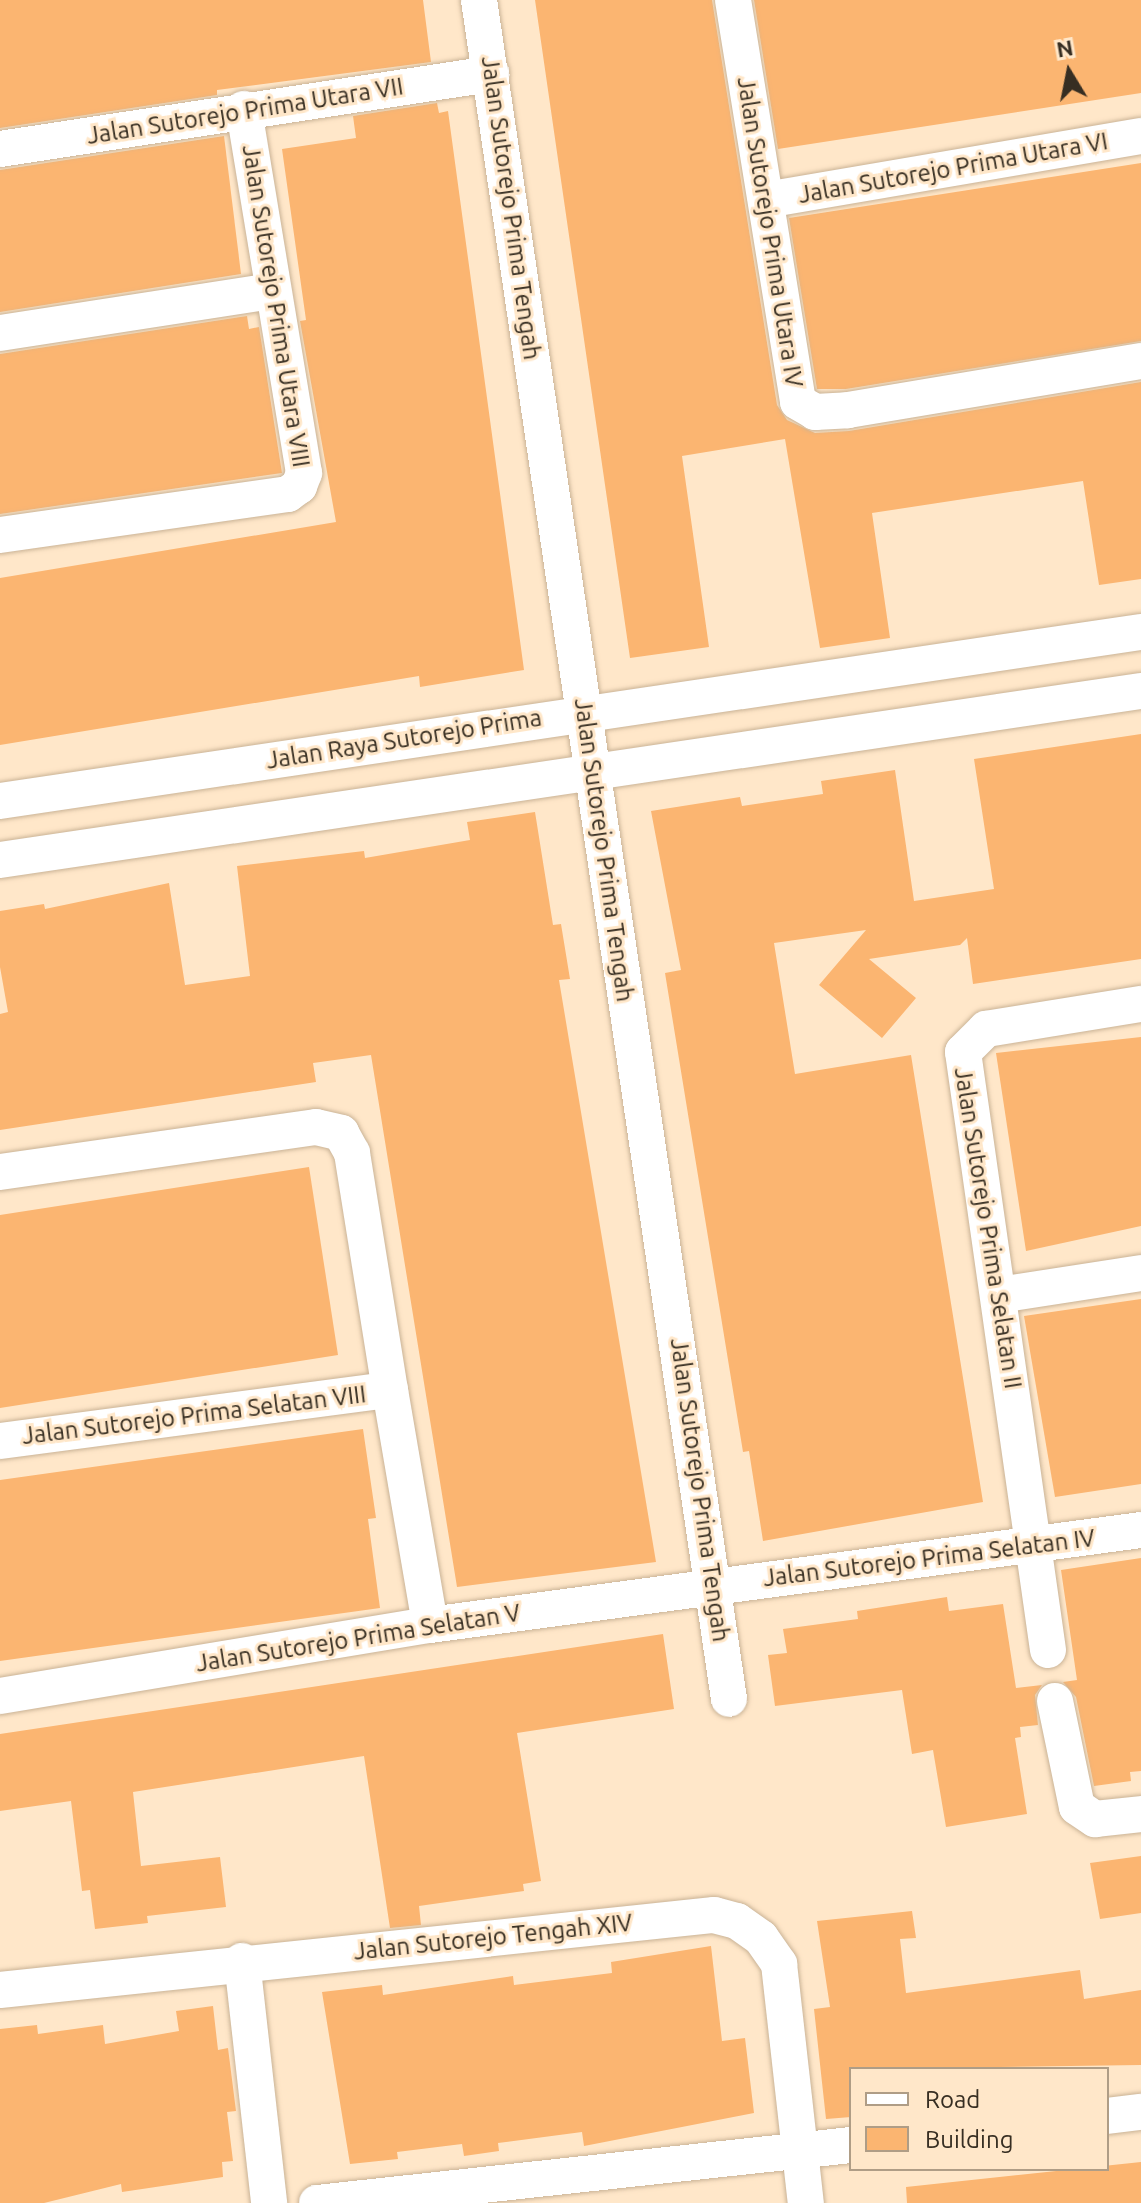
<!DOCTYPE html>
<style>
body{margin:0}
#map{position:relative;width:1141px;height:2203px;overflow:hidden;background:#ffe7c9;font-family:Ubuntu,sans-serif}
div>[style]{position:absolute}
.building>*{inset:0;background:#fbb571}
.roads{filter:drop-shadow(0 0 2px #cab396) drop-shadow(0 0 2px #cab396)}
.street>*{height:36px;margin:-18px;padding:0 18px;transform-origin:18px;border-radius:18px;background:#fff}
span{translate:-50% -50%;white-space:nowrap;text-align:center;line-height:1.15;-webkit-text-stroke:6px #ffe7c9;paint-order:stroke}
.street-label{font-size:24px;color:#372e22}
.legend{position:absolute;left:849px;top:2067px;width:260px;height:104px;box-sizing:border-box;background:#ffe7c9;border:2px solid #af9d86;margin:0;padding:10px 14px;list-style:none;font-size:24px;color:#372e22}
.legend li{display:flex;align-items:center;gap:16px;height:40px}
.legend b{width:40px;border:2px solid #af9d86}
.north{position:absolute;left:1029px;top:32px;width:80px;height:80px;-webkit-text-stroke:6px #ffe7c9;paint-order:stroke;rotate:350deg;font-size:22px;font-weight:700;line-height:32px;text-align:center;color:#372e22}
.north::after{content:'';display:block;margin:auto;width:28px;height:36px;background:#372e22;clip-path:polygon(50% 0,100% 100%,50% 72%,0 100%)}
</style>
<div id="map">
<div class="building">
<div style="clip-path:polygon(0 0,423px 0,431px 62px,217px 90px,217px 95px,0 128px)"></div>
<div style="clip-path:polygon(535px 0,712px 0,777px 405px,787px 420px,815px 433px,849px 431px,1141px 382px,1141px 579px,1099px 585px,1083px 481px,872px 513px,890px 638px,820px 648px,785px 439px,682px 456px,709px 647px,630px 658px)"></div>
<div style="clip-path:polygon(754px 0,1141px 0,1141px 93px,778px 149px)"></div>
<div style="clip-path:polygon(437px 103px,439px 113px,448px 111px,524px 670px,420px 687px,419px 676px,0 745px,0 578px,336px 522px,300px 321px,306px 320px,282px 149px,356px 138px,353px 116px)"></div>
<div style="clip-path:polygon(224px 136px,241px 274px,0 312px,0 170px)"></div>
<div style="clip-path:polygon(1141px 163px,1141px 341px,846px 389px,817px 389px,789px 218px)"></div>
<div style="clip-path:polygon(247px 316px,249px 329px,259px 327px,282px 473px,0 514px,0 354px)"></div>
<div style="clip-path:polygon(1141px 734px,1141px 959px,973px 984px,967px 938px,960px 945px,869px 959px,916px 998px,882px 1038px,819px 985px,866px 930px,774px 943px,795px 1074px,911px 1055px,983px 1502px,763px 1541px,749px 1451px,743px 1452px,665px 973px,681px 970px,651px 811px,740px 797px,742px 806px,823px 794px,821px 781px,895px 770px,914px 901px,994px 889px,974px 759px)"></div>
<div style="clip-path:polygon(535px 812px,553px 925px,561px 924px,570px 979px,559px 980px,656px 1562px,457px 1587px,371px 1055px,313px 1063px,316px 1082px,0 1130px,0 1014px,8px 1012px,0 967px,0 911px,44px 904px,45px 909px,169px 883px,185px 985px,250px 976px,237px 866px,364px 851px,365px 858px,470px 840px,467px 822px)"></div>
<div style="clip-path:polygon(1141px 1037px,1141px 1226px,1026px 1251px,996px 1053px)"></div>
<div style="clip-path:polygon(309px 1167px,338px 1355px,0 1408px,0 1215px)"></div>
<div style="clip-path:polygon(1141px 1299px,1141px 1484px,1055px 1497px,1024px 1316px)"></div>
<div style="clip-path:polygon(363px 1429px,376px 1518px,368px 1519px,380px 1608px,0 1661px,0 1480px)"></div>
<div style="clip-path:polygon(1141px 1558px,1141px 1771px,1130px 1772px,1131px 1781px,1094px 1786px,1076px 1697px,1063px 1682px,1077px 1680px,1061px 1570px)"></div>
<div style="clip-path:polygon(947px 1597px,949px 1611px,1003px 1604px,1016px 1688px,1042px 1685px,1035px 1695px,1038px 1725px,1020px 1727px,1021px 1737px,1015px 1738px,1027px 1814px,946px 1827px,933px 1750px,912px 1754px,902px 1690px,775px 1706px,768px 1655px,787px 1653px,783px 1629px,858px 1619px,857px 1611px)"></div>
<div style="clip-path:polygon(663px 1634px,674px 1709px,517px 1733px,541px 1881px,523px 1884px,524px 1891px,419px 1906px,421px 1925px,390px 1928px,364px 1756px,133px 1792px,141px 1866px,220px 1857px,226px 1907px,147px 1916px,148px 1923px,95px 1929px,90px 1890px,82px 1891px,71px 1801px,0 1811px,0 1734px)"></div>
<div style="clip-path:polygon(1141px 1856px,1141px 1913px,1100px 1919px,1090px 1863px)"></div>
<div style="clip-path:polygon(912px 1911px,916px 1938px,900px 1939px,906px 1993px,1080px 1970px,1084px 1999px,1141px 1990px,1141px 2065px,851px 2069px,851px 2117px,826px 2119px,814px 2009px,830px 2007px,817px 1921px)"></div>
<div style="clip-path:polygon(711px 1946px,722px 2041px,745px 2038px,754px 2113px,584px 2146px,582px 2132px,498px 2143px,499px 2151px,464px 2156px,462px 2144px,397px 2152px,398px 2159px,350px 2164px,322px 1992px,382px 1985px,383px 1995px,513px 1976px,514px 1985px,612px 1973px,611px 1962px)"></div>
<div style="clip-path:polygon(213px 2006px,218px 2050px,228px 2048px,236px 2111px,227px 2112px,233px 2161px,222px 2162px,223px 2177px,122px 2192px,121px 2184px,44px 2203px,0 2203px,0 2029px,37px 2025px,38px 2034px,103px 2025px,105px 2044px,179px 2031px,176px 2011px)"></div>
<div style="clip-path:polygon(1141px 2162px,1141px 2203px,907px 2203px,906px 2187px)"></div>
</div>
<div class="roads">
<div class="street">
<div style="left:479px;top:0;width:1717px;rotate:81.63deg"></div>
<div style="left:733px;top:0;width:407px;rotate:80.8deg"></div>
<div style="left:798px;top:402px;width:20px;rotate:30deg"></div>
<div style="left:815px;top:412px;width:33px;rotate:-3deg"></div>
<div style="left:848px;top:410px;width:297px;rotate:-9.5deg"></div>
<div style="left:0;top:149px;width:497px;rotate:-8.7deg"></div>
<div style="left:766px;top:200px;width:380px;rotate:-9.7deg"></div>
<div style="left:0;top:333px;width:275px;rotate:-8.8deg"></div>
<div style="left:0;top:535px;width:291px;rotate:-8.1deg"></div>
<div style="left:288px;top:494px;width:14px;rotate:-36deg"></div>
<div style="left:299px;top:486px;width:14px;rotate:-69deg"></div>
<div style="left:304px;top:473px;width:369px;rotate:-99.4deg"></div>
<div style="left:0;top:801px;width:1153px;rotate:-8.43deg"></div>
<div style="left:0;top:860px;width:1153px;rotate:-8.43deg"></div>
<div style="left:0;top:1172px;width:319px;rotate:-8.1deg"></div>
<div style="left:316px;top:1127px;width:26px;rotate:13deg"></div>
<div style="left:341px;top:1133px;width:23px;rotate:61deg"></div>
<div style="left:352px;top:1153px;width:240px;rotate:80.9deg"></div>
<div style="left:999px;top:1295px;width:144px;rotate:-8.8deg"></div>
<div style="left:0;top:1441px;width:393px;rotate:-7.5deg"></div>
<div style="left:390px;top:1390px;width:238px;rotate:80.3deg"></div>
<div style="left:1048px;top:1650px;width:604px;rotate:-98.09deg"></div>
<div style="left:963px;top:1052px;width:33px;rotate:-45deg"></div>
<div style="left:986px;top:1029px;width:157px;rotate:-9.2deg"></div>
<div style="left:0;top:1696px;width:436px;rotate:-9.4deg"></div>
<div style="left:430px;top:1625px;width:717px;rotate:-7.61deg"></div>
<div style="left:1055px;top:1701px;width:108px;rotate:78.3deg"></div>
<div style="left:1077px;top:1807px;width:22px;rotate:34deg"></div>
<div style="left:1095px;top:1819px;width:46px;rotate:-6.2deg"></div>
<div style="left:242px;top:1961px;width:244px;rotate:83.6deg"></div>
<div style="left:0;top:1990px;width:718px;rotate:-6deg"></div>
<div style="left:714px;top:1915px;width:24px;rotate:15deg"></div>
<div style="left:737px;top:1921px;width:29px;rotate:35deg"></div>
<div style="left:761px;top:1938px;width:32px;rotate:55deg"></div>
<div style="left:779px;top:1964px;width:241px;rotate:83.6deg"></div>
<div style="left:1107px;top:2116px;width:34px;rotate:-7deg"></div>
<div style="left:317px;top:2203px;width:537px;rotate:-6.2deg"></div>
</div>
</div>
<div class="street-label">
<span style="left:245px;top:111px;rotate:-9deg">Jalan Sutorejo Prima Utara VII</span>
<span style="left:953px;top:168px;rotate:-10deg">Jalan Sutorejo Prima Utara VI</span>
<span style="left:511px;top:208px;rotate:82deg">Jalan Sutorejo Prima Tengah</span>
<span style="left:770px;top:232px;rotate:81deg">Jalan Sutorejo Prima Utara IV</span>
<span style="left:276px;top:306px;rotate:81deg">Jalan Sutorejo Prima Utara VIII</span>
<span style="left:404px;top:739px;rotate:-9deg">Jalan Raya Sutorejo Prima</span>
<span style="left:604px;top:850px;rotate:82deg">Jalan Sutorejo Prima Tengah</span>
<span style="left:988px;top:1228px;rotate:81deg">Jalan Sutorejo Prima Selatan II</span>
<span style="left:194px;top:1415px;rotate:-7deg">Jalan Sutorejo Prima Selatan VIII</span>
<span style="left:700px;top:1490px;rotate:82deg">Jalan Sutorejo Prima Tengah</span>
<span style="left:929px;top:1558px;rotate:-7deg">Jalan Sutorejo Prima Selatan IV</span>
<span style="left:358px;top:1638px;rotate:-9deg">Jalan Sutorejo Prima Selatan V</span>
<span style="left:493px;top:1937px;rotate:-6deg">Jalan Sutorejo Tengah XIV</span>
</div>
<ul class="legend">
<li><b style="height:10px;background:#fff"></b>Road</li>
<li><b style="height:22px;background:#fbb571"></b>Building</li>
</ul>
<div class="north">N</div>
</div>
